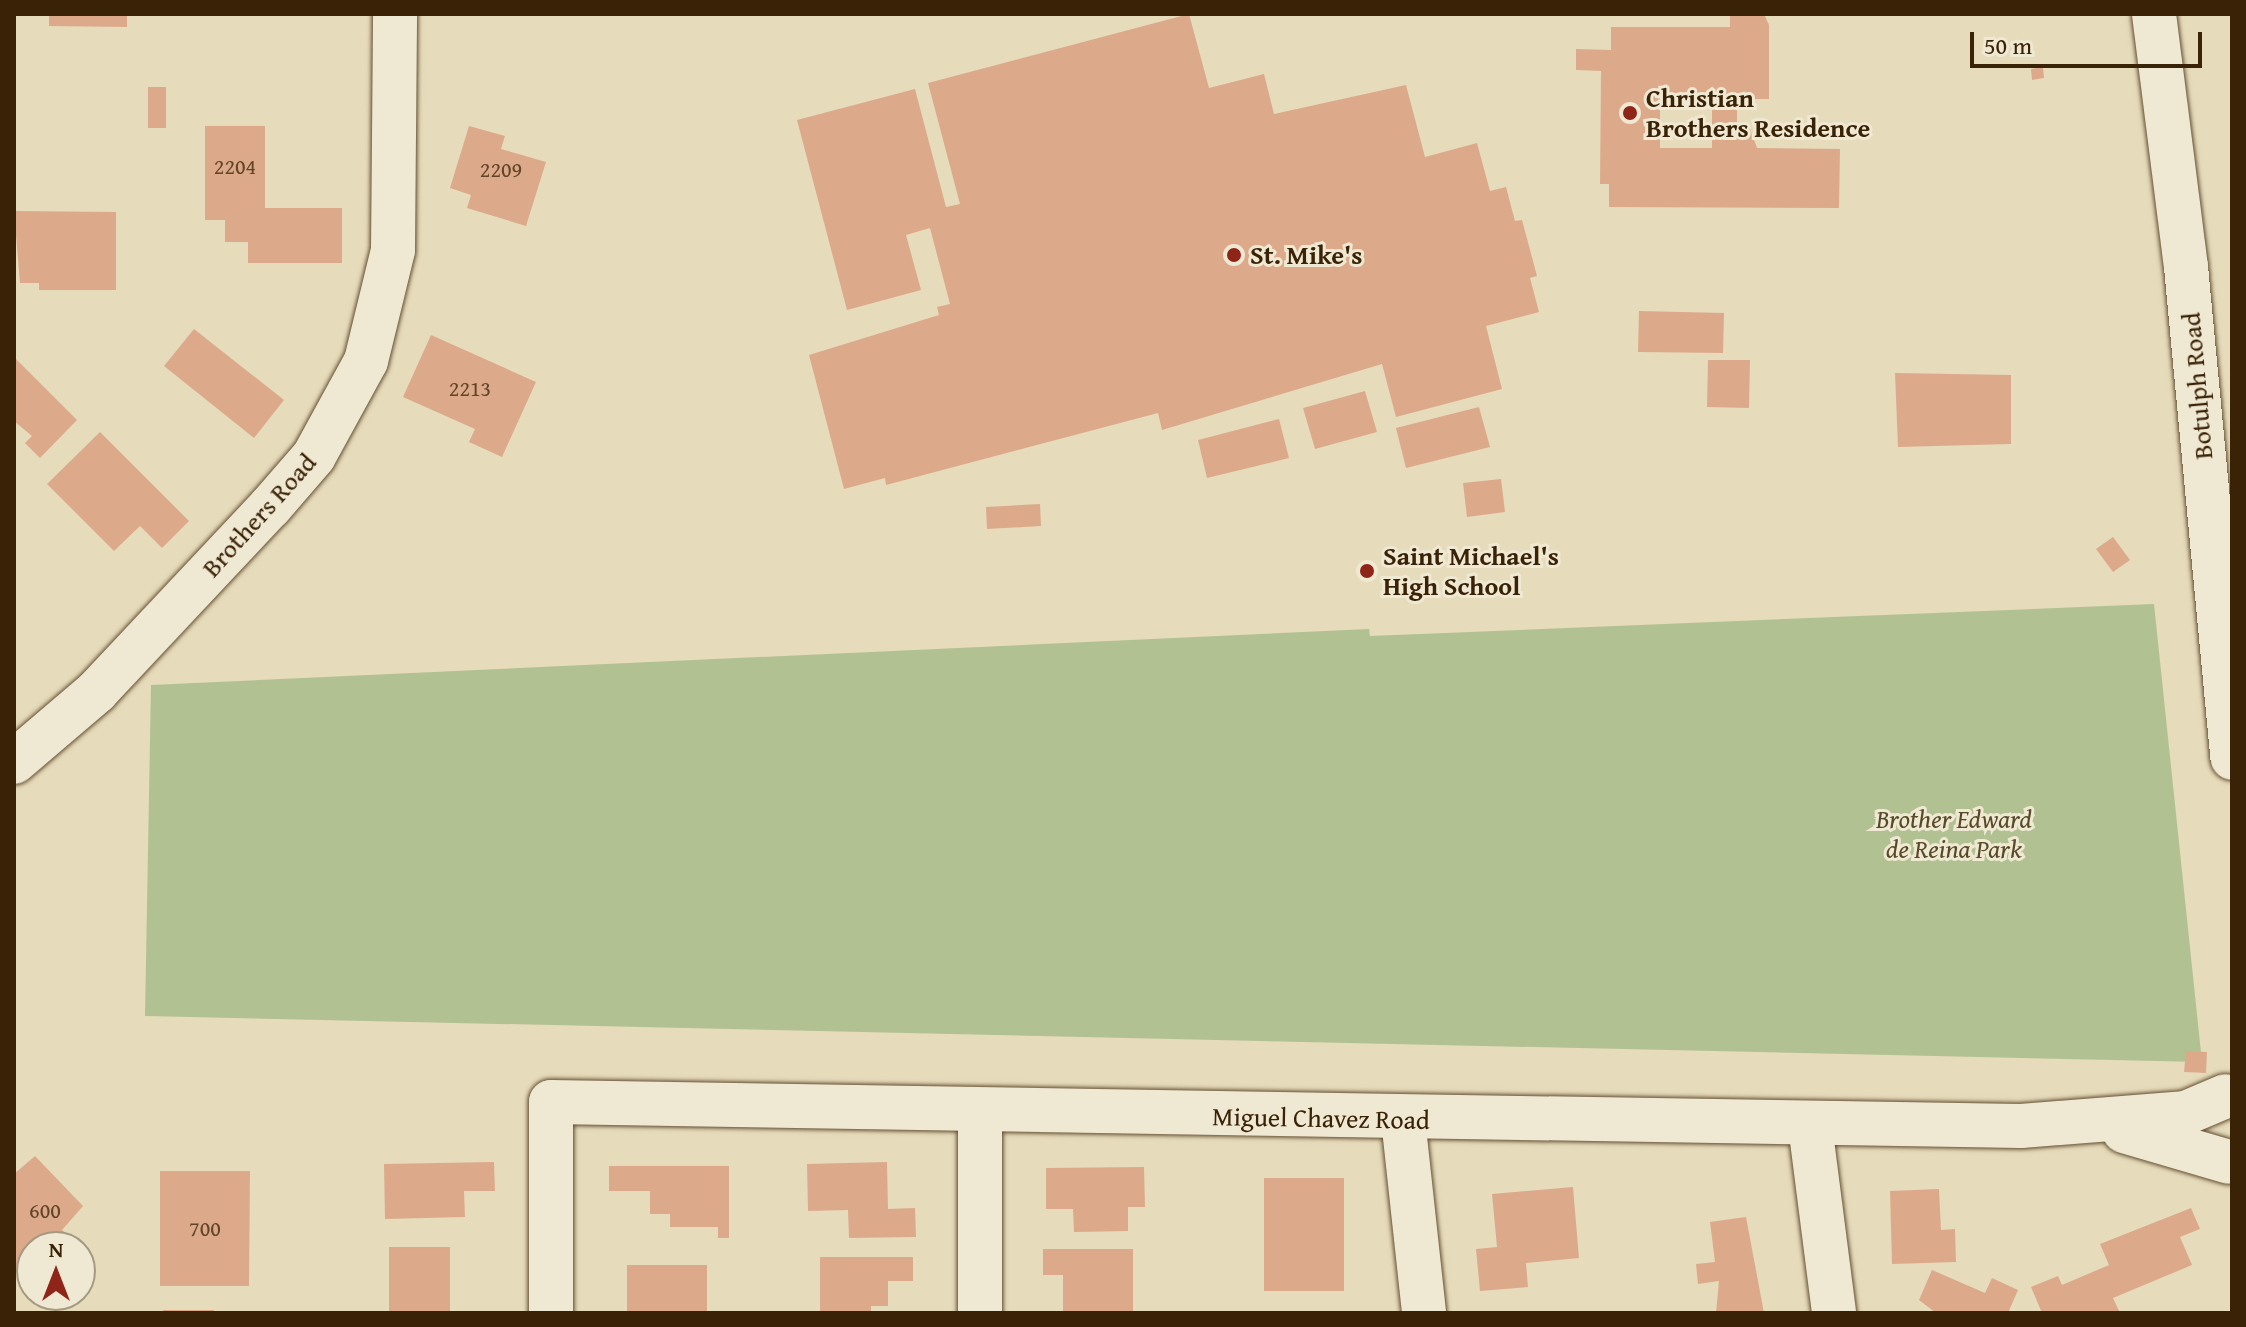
<!DOCTYPE html>
<style>
body{margin:0}
#map{position:relative;width:2246px;height:1327px;overflow:hidden;background:#e6dbbb;font-family:"Gentium Book Plus",serif}
div>[style]{position:absolute}
.green>*{inset:0;background:#b2c192}
.building>*{inset:0;background:#dcaa8b}
.roads{filter:drop-shadow(0 0 2px #645032) drop-shadow(0 0 2px #645032)}
.minor>*{height:44px;margin:-22px;padding:0 22px;transform-origin:22px;border-radius:22px;background:#efe8d3}
.dots>*{width:22px;height:22px;translate:-50% -50%;box-sizing:border-box;border:4px solid #efe8d3;border-radius:50%}
span{translate:-50% -50%;white-space:nowrap;text-align:center;line-height:1.15;-webkit-text-stroke:6px #efe8d3;paint-order:stroke}
.number-label{font-size:22px;color:#624426}
.number-label span{-webkit-text-stroke-width:0}
.poi-label{font-size:26px;color:#392205;font-weight:700}
.left{translate:0 -50%;text-align:left}
.street-label{font-size:26px;color:#392205}
.park-label{font-size:26px;color:#574a28;font-style:italic}
.frame{position:absolute;inset:0;border:16px solid #392205;pointer-events:none}
.north{position:absolute;left:16px;top:1231px;width:80px;height:80px;box-sizing:border-box;background:#efe8d3;border:2px solid #a69981;border-radius:50%;rotate:0deg;font-size:22px;font-weight:700;line-height:32px;text-align:center;color:#392205}
.north::after{content:'';display:block;margin:auto;width:28px;height:36px;background:#8f2418;clip-path:polygon(50% 0,100% 100%,50% 72%,0 100%)}
.scale{position:absolute;left:1970px;top:32px;width:232px;height:36px;box-sizing:border-box;border:4px solid #392205;border-top:0;padding-left:10px;font-size:24px;line-height:28px;white-space:nowrap;color:#392205;-webkit-text-stroke:6px #efe8d3;paint-order:stroke}
</style>
<div id="map">
<div class="green">
<div style="clip-path:polygon(2154px 604px,2202px 1062px,145px 1016px,151px 685px,1369px 629px,1370px 636px)"></div>
</div>
<div class="building">
<div style="clip-path:polygon(49px 14px,127px 14px,127px 27px,49px 26px)"></div>
<div style="clip-path:polygon(1189px 14px,1209px 88px,1264px 74px,1274px 114px,1406px 85px,1425px 157px,1477px 143px,1490px 191px,1506px 187px,1515px 221px,1522px 220px,1537px 276px,1530px 278px,1539px 312px,1486px 326px,1502px 389px,1396px 417px,1382px 364px,1162px 430px,1158px 413px,886px 485px,885px 478px,844px 489px,809px 355px,939px 315px,937px 307px,950px 304px,930px 228px,906px 235px,921px 290px,847px 310px,797px 120px,915px 89px,946px 207px,960px 204px,928px 83px)"></div>
<div style="clip-path:polygon(evenodd,1730px 14px,1764px 14px,1769px 25px,1769px 99px,1737px 99px,1737px 126px,1749px 126px,1757px 148px,1840px 149px,1839px 208px,1609px 207px,1609px 184px,1600px 184px,1601px 71px,1576px 70px,1576px 49px,1611px 50px,1611px 27px,1730px 27px,1730px 14px,1712px 100px,1712px 148px,1660px 148px,1660px 101px,1712px 100px)"></div>
<div style="clip-path:polygon(2043px 67px,2044px 78px,2032px 80px,2031px 69px)"></div>
<div style="clip-path:polygon(148px 87px,166px 87px,166px 128px,148px 128px)"></div>
<div style="clip-path:polygon(205px 126px,265px 126px,265px 208px,342px 208px,342px 263px,248px 263px,248px 242px,225px 242px,225px 220px,205px 220px)"></div>
<div style="clip-path:polygon(469px 126px,505px 136px,501px 149px,546px 162px,526px 226px,467px 208px,471px 195px,450px 188px)"></div>
<div style="clip-path:polygon(14px 211px,116px 212px,116px 290px,39px 290px,39px 283px,20px 283px)"></div>
<div style="clip-path:polygon(1639px 311px,1724px 313px,1723px 353px,1638px 352px)"></div>
<div style="clip-path:polygon(194px 329px,284px 400px,254px 438px,164px 366px)"></div>
<div style="clip-path:polygon(431px 335px,536px 382px,502px 457px,469px 442px,475px 429px,403px 397px)"></div>
<div style="clip-path:polygon(14px 357px,77px 420px,40px 458px,25px 443px,32px 436px,14px 421px)"></div>
<div style="clip-path:polygon(1708px 360px,1750px 360px,1749px 408px,1707px 407px)"></div>
<div style="clip-path:polygon(1895px 373px,2011px 375px,2011px 444px,1898px 447px)"></div>
<div style="clip-path:polygon(1365px 391px,1377px 432px,1315px 449px,1303px 408px)"></div>
<div style="clip-path:polygon(1479px 407px,1490px 447px,1406px 468px,1396px 428px)"></div>
<div style="clip-path:polygon(1279px 419px,1289px 458px,1207px 478px,1198px 440px)"></div>
<div style="clip-path:polygon(100px 432px,189px 521px,162px 548px,140px 526px,114px 551px,47px 484px)"></div>
<div style="clip-path:polygon(1501px 479px,1505px 512px,1467px 517px,1463px 483px)"></div>
<div style="clip-path:polygon(1040px 504px,1041px 526px,987px 529px,986px 507px)"></div>
<div style="clip-path:polygon(2113px 537px,2130px 560px,2113px 572px,2096px 549px)"></div>
<div style="clip-path:polygon(2186px 1051px,2207px 1052px,2206px 1073px,2184px 1072px)"></div>
<div style="clip-path:polygon(35px 1156px,83px 1206px,62px 1230px,68px 1236px,56px 1247px,32px 1247px,32px 1265px,14px 1273px,14px 1174px)"></div>
<div style="clip-path:polygon(494px 1162px,495px 1191px,464px 1191px,465px 1217px,385px 1219px,384px 1164px)"></div>
<div style="clip-path:polygon(887px 1162px,888px 1209px,915px 1208px,916px 1237px,849px 1238px,848px 1210px,808px 1211px,807px 1164px)"></div>
<div style="clip-path:polygon(609px 1166px,729px 1166px,729px 1238px,718px 1238px,718px 1227px,670px 1227px,670px 1214px,650px 1214px,650px 1191px,609px 1191px)"></div>
<div style="clip-path:polygon(1144px 1167px,1145px 1207px,1128px 1207px,1128px 1231px,1074px 1232px,1073px 1209px,1046px 1209px,1046px 1168px)"></div>
<div style="clip-path:polygon(160px 1171px,250px 1171px,249px 1286px,160px 1286px)"></div>
<div style="clip-path:polygon(1264px 1178px,1344px 1178px,1344px 1291px,1264px 1291px)"></div>
<div style="clip-path:polygon(1573px 1187px,1579px 1258px,1526px 1263px,1528px 1287px,1480px 1291px,1476px 1249px,1497px 1247px,1492px 1194px)"></div>
<div style="clip-path:polygon(1939px 1189px,1941px 1230px,1955px 1229px,1956px 1262px,1892px 1264px,1890px 1191px)"></div>
<div style="clip-path:polygon(2191px 1208px,2200px 1229px,2180px 1237px,2192px 1265px,2113px 1298px,2120px 1313px,2042px 1313px,2031px 1287px,2058px 1276px,2062px 1285px,2109px 1265px,2100px 1244px)"></div>
<div style="clip-path:polygon(1746px 1217px,1764px 1313px,1716px 1313px,1719px 1281px,1698px 1284px,1696px 1264px,1715px 1262px,1710px 1222px)"></div>
<div style="clip-path:polygon(389px 1247px,450px 1247px,450px 1313px,389px 1313px)"></div>
<div style="clip-path:polygon(1043px 1249px,1133px 1249px,1133px 1313px,1063px 1313px,1063px 1275px,1043px 1275px)"></div>
<div style="clip-path:polygon(820px 1257px,913px 1257px,913px 1281px,888px 1281px,888px 1306px,871px 1306px,871px 1313px,820px 1313px)"></div>
<div style="clip-path:polygon(627px 1265px,707px 1265px,707px 1313px,627px 1313px)"></div>
<div style="clip-path:polygon(1932px 1270px,1985px 1293px,1992px 1278px,2018px 1290px,2008px 1313px,1936px 1313px,1919px 1300px)"></div>
<div style="clip-path:polygon(163px 1310px,214px 1310px,214px 1313px,163px 1313px)"></div>
</div>
<div class="roads">
<div class="minor">
<div style="left:2154px;top:14px;width:255px;rotate:82.8deg"></div>
<div style="left:2186px;top:267px;width:493px;rotate:84.6deg"></div>
<div style="left:14px;top:762px;width:109px;rotate:-40.5deg"></div>
<div style="left:97px;top:691px;width:253px;rotate:-46.8deg"></div>
<div style="left:270px;top:507px;width:67px;rotate:-49.2deg"></div>
<div style="left:314px;top:456px;width:108px;rotate:-61.3deg"></div>
<div style="left:366px;top:361px;width:114px;rotate:-76.3deg"></div>
<div style="left:393px;top:250px;width:236px;rotate:-89.5deg"></div>
<div style="left:980px;top:1111px;width:202px;rotate:90deg"></div>
<div style="left:1403px;top:1119px;width:195px;rotate:83.8deg"></div>
<div style="left:1810px;top:1125px;width:190px;rotate:82.7deg"></div>
<div style="left:2124px;top:1131px;width:109px;rotate:16.4deg"></div>
<div style="left:551px;top:1313px;width:211px;rotate:-90deg"></div>
<div style="left:551px;top:1102px;width:1470px;rotate:0.94deg"></div>
<div style="left:2021px;top:1126px;width:166px;rotate:-4.5deg"></div>
<div style="left:2186px;top:1113px;width:43px;rotate:-23deg"></div>
</div>
</div>
<div class="dots">
<div style="left:1630px;top:113px;background:#8f2418"></div>
<div style="left:1234px;top:255px;background:#8f2418"></div>
<div style="left:1367px;top:571px;background:#8f2418"></div>
</div>
<div class="number-label">
<span style="left:235px;top:167px">2204</span>
<span style="left:501px;top:170px">2209</span>
<span style="left:470px;top:389px">2213</span>
<span style="left:45px;top:1211px">600</span>
<span style="left:205px;top:1229px">700</span>
</div>
<div class="poi-label">
<span class="left" style="left:1646px;top:113px">Christian<br>Brothers Residence</span>
<span class="left" style="left:1250px;top:255px">St. Mike's</span>
<span class="left" style="left:1383px;top:571px">Saint Michael's<br>High School</span>
</div>
<div class="street-label">
<span style="left:2197px;top:386px;rotate:-95deg">Botulph Road</span>
<span style="left:259px;top:515px;rotate:-48deg">Brothers Road</span>
<span style="left:1321px;top:1118px;rotate:1deg">Miguel Chavez Road</span>
</div>
<div class="park-label">
<span style="left:1954px;top:834px">Brother Edward<br>de Reina Park</span>
</div>
<div class="frame"></div>
<div class="north">N</div>
<div class="scale">50 m</div>
</div>
